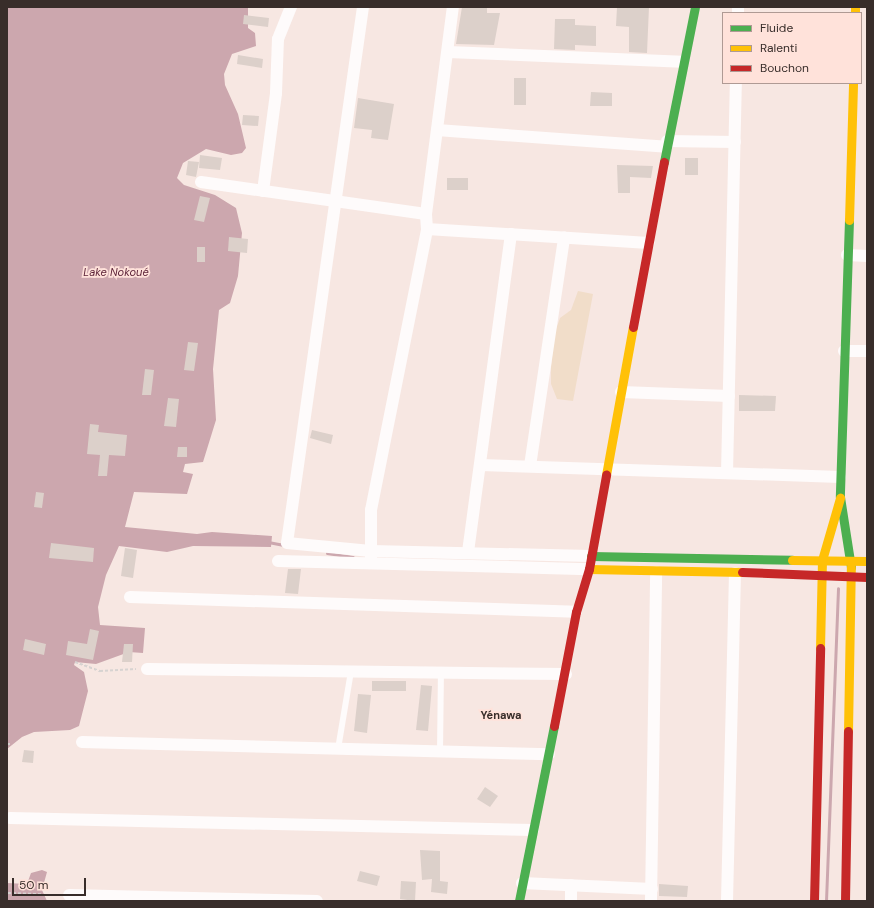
<!DOCTYPE html>
<meta charset="utf-8">
<style>
body{margin:0}
#map{position:relative;width:874px;height:908px;overflow:hidden;background:#f7e7e2;font-family:"DM Sans",sans-serif}
div>[style]{position:absolute}
.green>*{inset:0;background:#f1ddc9}
.water>*{inset:0;background:#cca7ae}
.stream>*{height:3px;margin:-1.5px;padding:0 1.5px;transform-origin:1.5px;border-radius:1.5px;background:#cca7ae}
.building>*{inset:0;background:#dcd0ca}
.path>*{height:2px;margin-top:-1px;transform-origin:0;background:repeating-linear-gradient(90deg,#d7d3d1 0 3px,transparent 0 5px)}
.lane>*{height:6px;margin:-3px;padding:0 3px;transform-origin:3px;border-radius:3px;background:#fefbfb}
.street>*{height:12px;margin:-6px;padding:0 6px;transform-origin:6px;border-radius:6px;background:#fefbfb}
.fast>*{height:9px;margin:-4.5px;padding:0 4.5px;transform-origin:4.5px;border-radius:4.5px;background:#4caf50}
.slow>*{height:9px;margin:-4.5px;padding:0 4.5px;transform-origin:4.5px;border-radius:4.5px;background:#ffc107}
.jam>*{height:9px;margin:-4.5px;padding:0 4.5px;transform-origin:4.5px;border-radius:4.5px;background:#c62828}
span{translate:-50% -50%;white-space:nowrap;text-align:center;line-height:1.15;-webkit-text-stroke:3.5px #ffe2da;paint-order:stroke}
.water-label{font-size:11px;color:#591f35;font-style:italic}
.neighbourhood-label{font-size:11px;color:#382d2a;font-weight:700}
.frame{position:absolute;inset:0;border:8px solid #382d2a;pointer-events:none}
.legend{position:absolute;left:722px;top:12px;width:140px;height:72px;box-sizing:border-box;background:#ffe2da;border:1px solid #af9a94;margin:0;padding:5px 7px;list-style:none;font-size:12px;color:#382d2a}
.legend li{display:flex;align-items:center;gap:8px;height:20px}
.legend b{width:20px;border:1px solid #af9a94}
.scale{position:absolute;left:12px;top:878px;width:74px;height:18px;box-sizing:border-box;border:2px solid #382d2a;border-top:0;padding-left:5px;font-size:12px;line-height:14px;white-space:nowrap;color:#382d2a;-webkit-text-stroke:3px #ffe2da;paint-order:stroke}
</style>
<div id="map">
<div class="green">
<div style="clip-path:polygon(578px 291px,593px 294px,573px 401px,557px 399px,551px 384px,551px 368px,554px 335px,560px 318px,571px 310px)"></div>
</div>
<div class="water">
<div style="clip-path:polygon(7px 7px,248px 7px,248px 28px,255px 33px,256px 46px,232px 54px,224px 74px,225px 85px,238px 114px,246px 148px,242px 153px,231px 155px,206px 149px,183px 163px,177px 178px,184px 185px,215px 195px,236px 208px,242px 233px,238px 276px,230px 303px,219px 310px,213px 369px,216px 420px,203px 462px,185px 464px,183px 472px,193px 474px,187px 494px,134px 492px,125px 527px,197px 534px,212px 532px,272px 536px,271px 547px,193px 546px,167px 552px,119px 546px,106px 575px,98px 607px,100px 625px,145px 628px,143px 653px,129px 652px,96px 664px,75px 662px,74px 665px,84px 672px,88px 691px,79px 726px,70px 730px,34px 732px,22px 737px,7px 749px)"></div>
<div style="clip-path:polygon(42px 870px,47px 872px,42px 890px,47px 901px,7px 901px,7px 883px,27px 884px,31px 873px)"></div>
</div>
<div class="stream">
<div style="left:268px;top:542px;width:16px;rotate:11deg"></div>
<div style="left:327px;top:553px;width:26px;rotate:9deg"></div>
<div style="left:826px;top:901px;width:313px;rotate:-87.8deg"></div>
</div>
<div class="building">
<div style="clip-path:polygon(462px 7px,487px 7px,487px 13px,500px 13px,494px 45px,456px 44px)"></div>
<div style="clip-path:polygon(617px 7px,649px 7px,647px 53px,629px 52px,629px 27px,616px 26px)"></div>
<div style="clip-path:polygon(244px 15px,269px 18px,268px 27px,243px 24px)"></div>
<div style="clip-path:polygon(555px 19px,575px 19px,575px 25px,596px 26px,596px 46px,575px 45px,575px 50px,554px 49px)"></div>
<div style="clip-path:polygon(238px 55px,263px 59px,262px 68px,237px 64px)"></div>
<div style="clip-path:polygon(514px 78px,526px 78px,526px 105px,514px 105px)"></div>
<div style="clip-path:polygon(591px 92px,612px 93px,612px 106px,590px 106px)"></div>
<div style="clip-path:polygon(358px 98px,394px 104px,388px 140px,371px 138px,372px 130px,354px 128px)"></div>
<div style="clip-path:polygon(243px 115px,259px 116px,258px 126px,242px 125px)"></div>
<div style="clip-path:polygon(200px 155px,222px 158px,220px 170px,199px 168px)"></div>
<div style="clip-path:polygon(685px 158px,698px 158px,698px 175px,685px 175px)"></div>
<div style="clip-path:polygon(188px 161px,199px 162px,196px 177px,186px 175px)"></div>
<div style="clip-path:polygon(617px 165px,653px 166px,651px 178px,630px 177px,630px 193px,618px 193px)"></div>
<div style="clip-path:polygon(447px 178px,468px 178px,468px 190px,447px 190px)"></div>
<div style="clip-path:polygon(200px 196px,210px 198px,204px 222px,194px 220px)"></div>
<div style="clip-path:polygon(229px 237px,248px 239px,247px 253px,228px 251px)"></div>
<div style="clip-path:polygon(197px 247px,205px 247px,205px 262px,197px 262px)"></div>
<div style="clip-path:polygon(188px 342px,198px 343px,194px 371px,184px 370px)"></div>
<div style="clip-path:polygon(145px 369px,154px 370px,151px 395px,142px 395px)"></div>
<div style="clip-path:polygon(739px 395px,776px 396px,775px 411px,739px 411px)"></div>
<div style="clip-path:polygon(168px 398px,179px 399px,176px 427px,164px 426px)"></div>
<div style="clip-path:polygon(90px 424px,99px 425px,98px 432px,127px 435px,125px 456px,109px 455px,107px 476px,98px 476px,100px 455px,87px 454px)"></div>
<div style="clip-path:polygon(312px 430px,333px 435px,331px 444px,310px 438px)"></div>
<div style="clip-path:polygon(178px 447px,187px 447px,187px 457px,177px 457px)"></div>
<div style="clip-path:polygon(36px 492px,44px 493px,42px 508px,34px 507px)"></div>
<div style="clip-path:polygon(51px 543px,94px 548px,93px 562px,49px 558px)"></div>
<div style="clip-path:polygon(125px 548px,137px 550px,133px 578px,121px 576px)"></div>
<div style="clip-path:polygon(288px 569px,301px 569px,298px 594px,285px 593px)"></div>
<div style="clip-path:polygon(90px 629px,99px 631px,93px 660px,66px 655px,68px 641px,87px 644px)"></div>
<div style="clip-path:polygon(25px 639px,46px 644px,44px 655px,23px 650px)"></div>
<div style="clip-path:polygon(124px 644px,133px 644px,132px 662px,122px 662px)"></div>
<div style="clip-path:polygon(372px 681px,406px 681px,406px 691px,372px 691px)"></div>
<div style="clip-path:polygon(421px 685px,432px 686px,428px 731px,416px 730px)"></div>
<div style="clip-path:polygon(358px 694px,371px 695px,367px 733px,354px 731px)"></div>
<div style="clip-path:polygon(24px 750px,34px 751px,33px 763px,22px 762px)"></div>
<div style="clip-path:polygon(485px 787px,498px 796px,490px 807px,477px 799px)"></div>
<div style="clip-path:polygon(420px 850px,440px 851px,440px 881px,448px 882px,447px 894px,431px 892px,432px 879px,422px 880px)"></div>
<div style="clip-path:polygon(360px 871px,380px 876px,377px 886px,357px 881px)"></div>
<div style="clip-path:polygon(401px 881px,416px 882px,415px 901px,400px 899px)"></div>
<div style="clip-path:polygon(659px 884px,688px 886px,687px 897px,659px 896px)"></div>
</div>
<div class="path">
<div style="left:75px;top:662px;width:27px;rotate:20deg"></div>
<div style="left:100px;top:671px;width:36px;rotate:-3deg"></div>
<div style="left:7px;top:744px;width:3px"></div>
<div style="left:8px;top:893px;width:35px;rotate:2deg"></div>
</div>
<div class="lane">
<div style="left:338px;top:749px;width:79px;rotate:-80.5deg"></div>
<div style="left:440px;top:751px;width:78px;rotate:-89.3deg"></div>
</div>
<div class="street">
<div style="left:363px;top:7px;width:541px;rotate:98.07deg"></div>
<div style="left:287px;top:543px;width:84px;rotate:5.4deg"></div>
<div style="left:371px;top:551px;width:220px;rotate:1.3deg"></div>
<div style="left:738px;top:13px;width:6px;rotate:-90deg"></div>
<div style="left:448px;top:52px;width:234px;rotate:2.4deg"></div>
<div style="left:437px;top:130px;width:230px;rotate:4.2deg"></div>
<div style="left:667px;top:141px;width:68px;rotate:0.8deg"></div>
<div style="left:201px;top:182px;width:227px;rotate:8.1deg"></div>
<div style="left:263px;top:191px;width:99px;rotate:-82.4deg"></div>
<div style="left:276px;top:93px;width:54px;rotate:-87.9deg"></div>
<div style="left:278px;top:39px;width:35px;rotate:-68deg"></div>
<div style="left:427px;top:229px;width:222px;rotate:3.6deg"></div>
<div style="left:847px;top:255px;width:20px;rotate:3deg"></div>
<div style="left:844px;top:351px;width:23px"></div>
<div style="left:621px;top:392px;width:108px;rotate:2.1deg"></div>
<div style="left:481px;top:465px;width:359px;rotate:1.9deg"></div>
<div style="left:530px;top:466px;width:231px;rotate:-81.5deg"></div>
<div style="left:727px;top:473px;width:390px;rotate:-88.7deg"></div>
<div style="left:468px;top:552px;width:321px;rotate:-82.3deg"></div>
<div style="left:278px;top:561px;width:311px;rotate:1.5deg"></div>
<div style="left:371px;top:563px;width:53px;rotate:-90deg"></div>
<div style="left:371px;top:510px;width:287px;rotate:-78.7deg"></div>
<div style="left:427px;top:229px;width:15px;rotate:-94deg"></div>
<div style="left:426px;top:214px;width:209px;rotate:-82.6deg"></div>
<div style="left:130px;top:597px;width:446px;rotate:1.9deg"></div>
<div style="left:147px;top:669px;width:419px;rotate:0.7deg"></div>
<div style="left:82px;top:742px;width:467px;rotate:1.5deg"></div>
<div style="left:10px;top:818px;width:523px;rotate:1.31deg"></div>
<div style="left:522px;top:883px;width:130px;rotate:2.6deg"></div>
<div style="left:69px;top:895px;width:248px;rotate:1.4deg"></div>
<div style="left:571px;top:901px;width:16px;rotate:-90deg"></div>
<div style="left:651px;top:901px;width:329px;rotate:-89.1deg"></div>
<div style="left:727px;top:901px;width:328px;rotate:-88.6deg"></div>
</div>
<div class="fast">
<div style="left:664px;top:162px;width:158px;rotate:-78.7deg"></div>
<div style="left:849px;top:220px;width:277px;rotate:91.9deg"></div>
<div style="left:840px;top:497px;width:71px;rotate:81.1deg"></div>
<div style="left:591px;top:556px;width:201px;rotate:1.1deg"></div>
<div style="left:519px;top:901px;width:178px;rotate:-78.7deg"></div>
</div>
<div class="slow">
<div style="left:855px;top:7px;width:6px;rotate:90deg"></div>
<div style="left:849px;top:220px;width:137px;rotate:-88.3deg"></div>
<div style="left:606px;top:475px;width:150px;rotate:-79.7deg"></div>
<div style="left:792px;top:560px;width:75px;rotate:0.8deg"></div>
<div style="left:589px;top:569px;width:153px;rotate:1.1deg"></div>
<div style="left:820px;top:648px;width:88px;rotate:-88.7deg"></div>
<div style="left:822px;top:560px;width:65px;rotate:-73.8deg"></div>
<div style="left:848px;top:731px;width:164px;rotate:-89deg"></div>
</div>
<div class="jam">
<div style="left:633px;top:327px;width:168px;rotate:-79.4deg"></div>
<div style="left:742px;top:572px;width:125px;rotate:2.3deg"></div>
<div style="left:554px;top:726px;width:116px;rotate:-79.1deg"></div>
<div style="left:576px;top:612px;width:45px;rotate:-73.2deg"></div>
<div style="left:589px;top:569px;width:96px;rotate:-79.7deg"></div>
<div style="left:814px;top:901px;width:253px;rotate:-88.6deg"></div>
<div style="left:845px;top:901px;width:170px;rotate:-89deg"></div>
</div>
<div class="water-label">
<span style="left:116px;top:272px">Lake Nokoué</span>
</div>
<div class="neighbourhood-label">
<span style="left:501px;top:715px">Yénawa</span>
</div>
<div class="frame"></div>
<ul class="legend">
<li><b style="height:5px;background:#4caf50"></b>Fluide</li>
<li><b style="height:5px;background:#ffc107"></b>Ralenti</li>
<li><b style="height:5px;background:#c62828"></b>Bouchon</li>
</ul>
<div class="scale">50 m</div>
</div>
